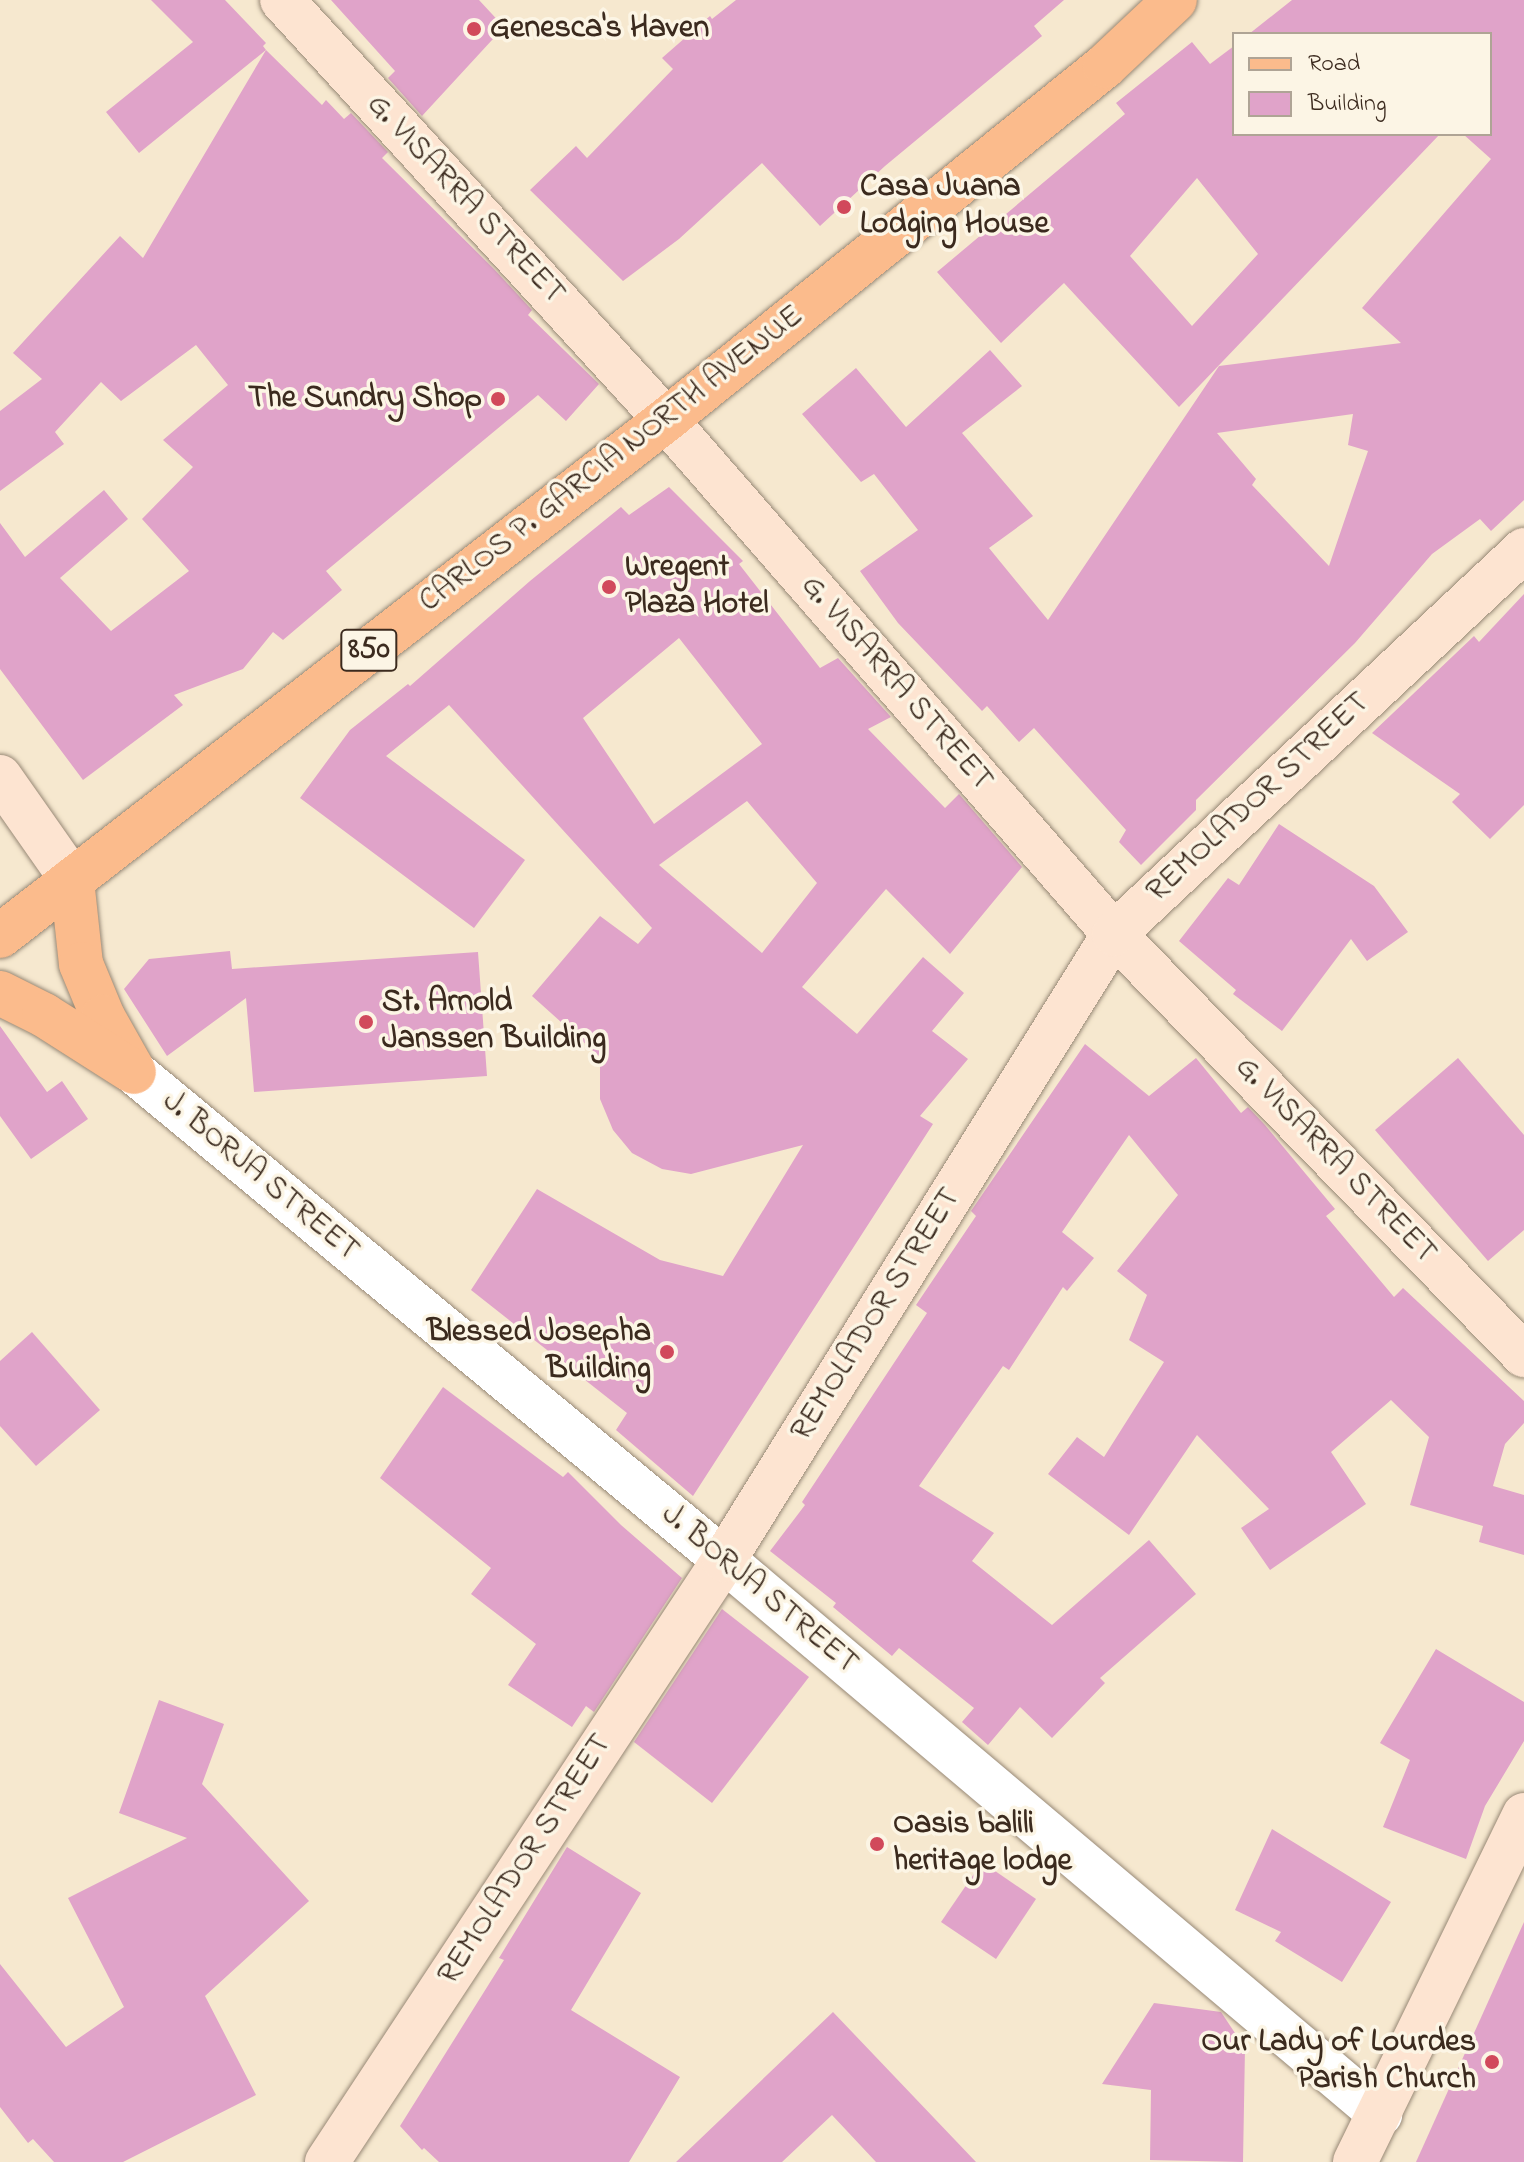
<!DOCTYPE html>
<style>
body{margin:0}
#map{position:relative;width:1524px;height:2162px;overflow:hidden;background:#f6e8cf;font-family:"Indie Flower",sans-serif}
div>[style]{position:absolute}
.building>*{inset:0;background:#e0a3c9}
.roads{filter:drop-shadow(0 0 2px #988976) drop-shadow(0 0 2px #988976)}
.street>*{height:44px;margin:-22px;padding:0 22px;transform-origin:22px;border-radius:22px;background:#fff}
.secondary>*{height:44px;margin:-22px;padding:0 22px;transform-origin:22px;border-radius:22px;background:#fde4d1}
.primary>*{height:44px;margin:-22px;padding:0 22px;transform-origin:22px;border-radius:22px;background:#fbbb8c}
.dots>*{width:22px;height:22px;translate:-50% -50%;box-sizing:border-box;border:4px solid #fcf5e5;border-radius:50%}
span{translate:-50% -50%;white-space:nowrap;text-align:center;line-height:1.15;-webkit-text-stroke:7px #fcf5e5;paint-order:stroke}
.shield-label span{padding:2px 6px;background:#fcf5e5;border:2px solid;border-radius:6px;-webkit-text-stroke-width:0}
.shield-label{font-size:30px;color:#3b2a1e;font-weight:700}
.poi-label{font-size:32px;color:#3b2a1e;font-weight:700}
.left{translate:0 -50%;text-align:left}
.right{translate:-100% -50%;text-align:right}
.street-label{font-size:32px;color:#3b2a1e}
.legend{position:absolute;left:1232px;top:32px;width:260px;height:104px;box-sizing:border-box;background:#fcf5e5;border:2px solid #afa495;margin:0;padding:10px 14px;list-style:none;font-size:24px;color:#3b2a1e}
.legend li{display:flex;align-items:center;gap:16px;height:40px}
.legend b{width:40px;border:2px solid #afa495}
</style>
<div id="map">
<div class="building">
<div style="clip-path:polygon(151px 0,225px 0,266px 43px,263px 46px,266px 50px,139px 153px,106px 112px,193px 42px)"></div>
<div style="clip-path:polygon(331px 0,479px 0,504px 27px,422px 116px,388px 78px,395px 71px)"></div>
<div style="clip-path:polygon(736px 0,1064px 0,1034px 26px,1042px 36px,885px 166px,820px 226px,762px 163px,679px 239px,623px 281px,530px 190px,576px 146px,587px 158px,673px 69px,662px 58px,710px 16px,712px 19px)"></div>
<div style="clip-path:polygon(evenodd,1292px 0,1524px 0,1524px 500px,1491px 531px,1480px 519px,1432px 554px,1355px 643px,1196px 800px,1196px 810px,1141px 865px,1119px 842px,1126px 830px,1034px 728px,1019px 742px,987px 706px,982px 711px,898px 623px,860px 571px,918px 530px,874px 474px,861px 482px,802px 414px,856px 368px,906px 427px,990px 350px,1022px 386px,962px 433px,1033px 516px,989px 548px,1048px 620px,1219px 366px,1401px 343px,1362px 308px,1491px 159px,1463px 134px,1490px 134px,1490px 34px,1249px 34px,1292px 0,1353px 414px,1348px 445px,1368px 451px,1329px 566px,1252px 485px,1256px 479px,1217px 433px,1353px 414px)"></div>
<div style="clip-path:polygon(evenodd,1192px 42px,1210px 64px,1234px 46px,1234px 134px,1440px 134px,1179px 407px,1064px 283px,1001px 343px,937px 272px,1125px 114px,1116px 103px,1192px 42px,1197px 178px,1258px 254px,1192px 326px,1130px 256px,1197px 178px)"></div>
<div style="clip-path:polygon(266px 50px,322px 105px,326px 100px,344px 119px,351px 113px,388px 152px,382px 158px,494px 269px,532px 310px,528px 315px,599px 384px,566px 421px,538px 395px,326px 571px,342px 590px,283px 640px,273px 632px,243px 669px,174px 695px,183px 705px,83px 780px,0 669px,0 523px,25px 557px,104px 490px,128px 519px,60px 578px,111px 631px,189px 571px,142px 519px,193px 467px,163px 440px,228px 385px,196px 345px,121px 401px,101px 382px,55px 432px,64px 444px,0 491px,0 411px,42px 379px,13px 353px,120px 236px,143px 258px)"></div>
<div style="clip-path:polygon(evenodd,669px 487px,743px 561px,739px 564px,820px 668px,838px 658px,891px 717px,868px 729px,945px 808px,959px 794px,1022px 867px,950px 954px,886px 889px,802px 987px,857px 1034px,923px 957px,964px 993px,932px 1031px,968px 1059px,920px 1116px,933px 1124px,693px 1496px,616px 1430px,627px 1413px,471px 1290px,537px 1189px,660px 1260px,723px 1276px,803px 1145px,691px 1174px,662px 1169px,632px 1153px,613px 1130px,600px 1099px,600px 1057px,532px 996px,600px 916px,638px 944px,652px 928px,449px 705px,386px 756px,525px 860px,474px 928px,300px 798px,350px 730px,408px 684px,410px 686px,530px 581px,621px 507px,629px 515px,669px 487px,679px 638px,762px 744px,654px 824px,583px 718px,679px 638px,669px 487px,747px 801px,817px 883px,762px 953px,659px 865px,747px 801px)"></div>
<div style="clip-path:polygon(1524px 594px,1524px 805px,1490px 839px,1452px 802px,1460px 794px,1372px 733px,1474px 636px,1479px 642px)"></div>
<div style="clip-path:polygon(1279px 824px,1374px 886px,1408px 932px,1367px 961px,1351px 939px,1282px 1031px,1233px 994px,1236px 990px,1179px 941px,1228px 878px,1239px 885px)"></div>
<div style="clip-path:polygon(230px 951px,232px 969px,478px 952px,487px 1076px,254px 1092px,246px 998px,167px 1056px,124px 989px,149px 959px)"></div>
<div style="clip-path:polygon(0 1026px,47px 1092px,62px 1081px,88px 1119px,31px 1159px,0 1116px)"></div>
<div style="clip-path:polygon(1085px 1044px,1149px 1096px,1196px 1058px,1241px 1113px,1248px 1107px,1265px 1125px,1335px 1209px,1326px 1216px,1394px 1297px,1403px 1288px,1524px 1401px,1524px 1423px,1505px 1444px,1493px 1486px,1524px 1495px,1524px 1555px,1479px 1542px,1483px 1526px,1410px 1505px,1429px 1437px,1391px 1400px,1331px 1452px,1366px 1504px,1270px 1570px,1241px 1528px,1269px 1509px,1197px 1435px,1129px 1535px,1048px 1474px,1077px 1437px,1104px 1457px,1164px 1362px,1129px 1340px,1147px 1295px,1117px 1271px,1178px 1195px,1129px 1135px,1062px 1232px,1094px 1258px,1067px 1291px,1063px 1287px,1009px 1370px,1003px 1366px,919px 1486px,994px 1533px,972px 1561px,1052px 1625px,1149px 1540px,1196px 1594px,1100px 1678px,1105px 1683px,1052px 1738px,1020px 1707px,988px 1745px,962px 1722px,974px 1708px,899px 1648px,892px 1656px,833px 1607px,836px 1603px,770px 1551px,805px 1505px,802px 1502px,927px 1313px,916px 1305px,976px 1216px,971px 1211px)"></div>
<div style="clip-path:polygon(1458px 1058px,1524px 1135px,1524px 1230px,1488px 1261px,1375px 1130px)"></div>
<div style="clip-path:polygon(32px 1332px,100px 1410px,36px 1466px,0 1426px,0 1361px)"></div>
<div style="clip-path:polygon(443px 1387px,563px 1477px,568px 1472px,621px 1525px,682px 1578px,594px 1712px,586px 1706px,572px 1727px,508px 1685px,536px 1644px,471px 1594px,491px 1568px,380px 1478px)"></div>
<div style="clip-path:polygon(722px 1609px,809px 1677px,712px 1803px,634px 1742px)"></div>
<div style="clip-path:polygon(1436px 1649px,1524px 1702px,1524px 1741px,1485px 1806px,1466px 1859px,1383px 1827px,1410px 1760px,1380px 1743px)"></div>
<div style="clip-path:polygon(159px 1700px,224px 1724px,202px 1784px,309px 1901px,205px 1996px,256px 2095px,123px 2162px,54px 2162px,33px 2139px,28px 2143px,0 2107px,0 1964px,66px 2047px,124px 2007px,68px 1898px,187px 1838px,119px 1813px)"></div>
<div style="clip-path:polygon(1272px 1829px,1391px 1902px,1342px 1982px,1275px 1941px,1281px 1932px,1235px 1910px)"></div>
<div style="clip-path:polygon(567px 1847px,641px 1893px,571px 2010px,680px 2077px,629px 2162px,439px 2162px,424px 2148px,422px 2150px,400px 2126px,504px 1960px,499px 1958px)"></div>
<div style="clip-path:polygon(982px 1862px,1036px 1899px,996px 1959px,941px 1922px)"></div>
<div style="clip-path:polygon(1524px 1922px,1524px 2162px,1416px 2162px)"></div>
<div style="clip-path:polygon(1154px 2003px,1221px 2012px,1245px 2048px,1243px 2162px,1150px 2160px,1151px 2090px,1102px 2084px)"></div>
<div style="clip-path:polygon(833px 2012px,976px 2162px,876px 2162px,832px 2115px,782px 2162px,676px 2162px)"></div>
</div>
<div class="roads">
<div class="street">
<div style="left:134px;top:1072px;width:766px;rotate:39.59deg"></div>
<div style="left:724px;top:1560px;width:859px;rotate:40.18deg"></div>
</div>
<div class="secondary">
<div style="left:282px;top:0;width:569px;rotate:47.56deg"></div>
<div style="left:666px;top:420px;width:682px;rotate:48.92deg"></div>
<div style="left:1114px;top:934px;width:588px;rotate:45.76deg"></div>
<div style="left:0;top:777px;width:126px;rotate:55deg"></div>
<div style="left:327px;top:2162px;width:721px;rotate:-56.6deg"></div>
<div style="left:724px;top:1560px;width:738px;rotate:-58.08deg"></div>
<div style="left:1114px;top:934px;width:562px;rotate:-43.12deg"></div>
<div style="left:1355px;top:2162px;width:386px;rotate:-64deg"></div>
</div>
<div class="primary">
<div style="left:72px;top:880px;width:84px;rotate:83.9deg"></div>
<div style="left:81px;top:964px;width:57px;rotate:67.5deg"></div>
<div style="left:103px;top:1017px;width:63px;rotate:60.6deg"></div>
<div style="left:0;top:936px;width:843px;rotate:-37.77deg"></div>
<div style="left:666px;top:420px;width:564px;rotate:-38.88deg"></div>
<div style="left:1105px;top:66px;width:96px;rotate:-43.3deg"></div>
<div style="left:0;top:993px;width:49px;rotate:26.6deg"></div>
<div style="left:44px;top:1015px;width:101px;rotate:32.4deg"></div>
</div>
</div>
<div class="dots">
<div style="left:474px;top:29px;background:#d1495b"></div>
<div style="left:844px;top:207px;background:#d1495b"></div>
<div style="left:498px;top:399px;background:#d1495b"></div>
<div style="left:609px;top:587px;background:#d1495b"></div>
<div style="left:366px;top:1022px;background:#d1495b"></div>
<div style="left:667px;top:1352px;background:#d1495b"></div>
<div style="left:877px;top:1844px;background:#d1495b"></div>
<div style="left:1492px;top:2062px;background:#d1495b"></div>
</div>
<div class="shield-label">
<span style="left:369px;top:650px">850</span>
</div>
<div class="poi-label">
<span class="left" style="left:490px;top:29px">Genesca's Haven</span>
<span class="left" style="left:860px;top:207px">Casa Juana<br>Lodging House</span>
<span class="right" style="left:482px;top:399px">The Sundry Shop</span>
<span class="left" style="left:625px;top:587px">Wregent<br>Plaza Hotel</span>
<span class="left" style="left:382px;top:1022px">St. Arnold<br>Janssen Building</span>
<span class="right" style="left:651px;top:1352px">Blessed Josepha<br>Building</span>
<span class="left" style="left:893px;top:1844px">Oasis balili<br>heritage lodge</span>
<span class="right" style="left:1476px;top:2062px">Our Lady of Lourdes<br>Parish Church</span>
</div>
<div class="street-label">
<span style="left:465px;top:200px;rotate:47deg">G. VISARRA STREET</span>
<span style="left:612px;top:460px;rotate:-38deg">CARLOS P. GARCIA NORTH AVENUE</span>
<span style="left:896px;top:684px;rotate:49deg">G. VISARRA STREET</span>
<span style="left:1259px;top:798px;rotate:-43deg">REMOLADOR STREET</span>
<span style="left:1335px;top:1161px;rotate:46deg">G. VISARRA STREET</span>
<span style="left:260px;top:1177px;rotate:40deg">J. BORJA STREET</span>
<span style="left:877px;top:1315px;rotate:-58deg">REMOLADOR STREET</span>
<span style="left:759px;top:1590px;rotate:40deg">J. BORJA STREET</span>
<span style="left:526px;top:1860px;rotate:-57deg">REMOLADOR STREET</span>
</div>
<ul class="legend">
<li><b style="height:10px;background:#fbbb8c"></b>Road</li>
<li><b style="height:22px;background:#e0a3c9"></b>Building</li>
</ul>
</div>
